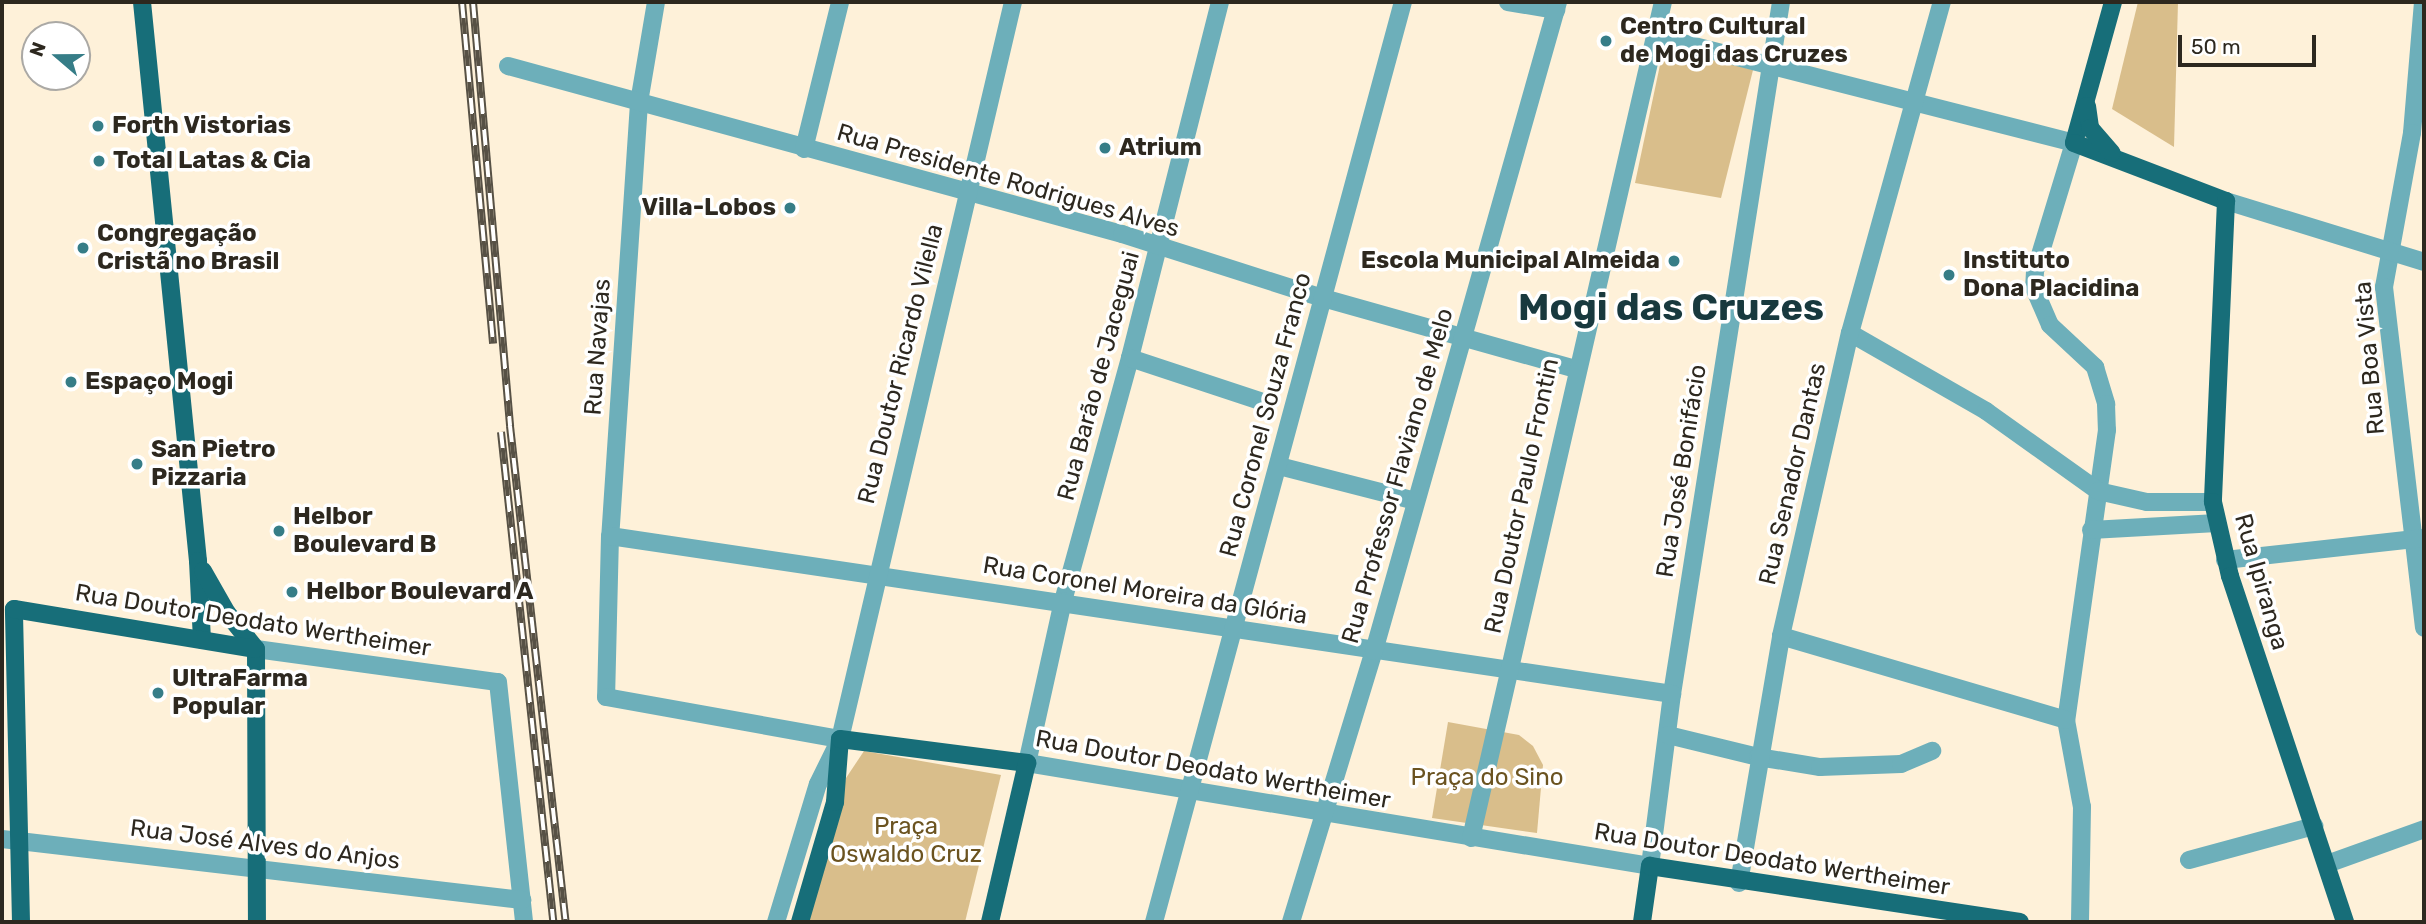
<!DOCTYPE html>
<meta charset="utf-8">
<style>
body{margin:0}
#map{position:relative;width:2426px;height:924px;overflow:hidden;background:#fef1d9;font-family:Rubik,sans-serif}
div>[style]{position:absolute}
.green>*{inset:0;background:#d9be8b}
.minor>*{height:18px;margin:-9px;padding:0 9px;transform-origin:9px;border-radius:9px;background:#6dafba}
.major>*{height:18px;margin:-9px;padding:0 9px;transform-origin:9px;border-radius:9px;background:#176e79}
.rail>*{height:8px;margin-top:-4px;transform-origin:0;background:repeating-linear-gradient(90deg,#fff 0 16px,#575145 0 32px);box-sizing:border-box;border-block:2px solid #575145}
.dots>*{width:19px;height:19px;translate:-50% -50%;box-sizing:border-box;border:4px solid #fff;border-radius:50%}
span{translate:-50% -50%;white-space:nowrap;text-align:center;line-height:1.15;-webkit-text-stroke:7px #fff;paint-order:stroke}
.poi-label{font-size:24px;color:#2d281f;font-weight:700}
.left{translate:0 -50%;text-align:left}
.right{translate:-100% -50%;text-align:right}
.street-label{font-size:24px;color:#2d281f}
.park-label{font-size:24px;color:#6b5320}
.town-label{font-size:38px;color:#18393e;font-weight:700}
.frame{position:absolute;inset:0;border:4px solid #2d281f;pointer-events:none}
.north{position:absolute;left:21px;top:21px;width:70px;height:70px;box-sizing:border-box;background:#fff;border:2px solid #aba9a5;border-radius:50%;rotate:290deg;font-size:19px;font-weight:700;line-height:28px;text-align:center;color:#2d281f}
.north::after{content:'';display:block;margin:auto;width:24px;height:32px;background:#367d87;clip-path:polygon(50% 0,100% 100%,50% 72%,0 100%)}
.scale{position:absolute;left:2178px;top:35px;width:138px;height:32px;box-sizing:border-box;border:4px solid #2d281f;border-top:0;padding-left:9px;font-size:21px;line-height:24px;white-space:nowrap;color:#2d281f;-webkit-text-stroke:5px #fff;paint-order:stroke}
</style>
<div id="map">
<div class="green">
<div style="clip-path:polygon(2138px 2px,2178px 2px,2174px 147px,2112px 109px)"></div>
<div style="clip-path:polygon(1664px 46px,1753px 70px,1721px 198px,1635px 183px)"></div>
<div style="clip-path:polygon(1448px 722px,1519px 735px,1533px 746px,1543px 765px,1537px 833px,1432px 818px)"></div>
<div style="clip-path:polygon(864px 751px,1001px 775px,965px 922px,803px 922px,846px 778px)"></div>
</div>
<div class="minor">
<div style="left:656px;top:2px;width:102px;rotate:99.6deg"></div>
<div style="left:639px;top:103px;width:434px;rotate:93.8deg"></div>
<div style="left:610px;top:536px;width:161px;rotate:91.4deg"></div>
<div style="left:606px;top:697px;width:238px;rotate:10.2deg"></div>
<div style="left:1220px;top:2px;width:367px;rotate:104.2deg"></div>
<div style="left:1130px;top:358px;width:252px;rotate:105.4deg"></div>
<div style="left:1063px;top:601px;width:166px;rotate:102.5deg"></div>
<div style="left:1027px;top:763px;width:631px;rotate:9.39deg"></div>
<div style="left:1650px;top:866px;width:173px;rotate:-82.7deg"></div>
<div style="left:1672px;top:694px;width:701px;rotate:-81.05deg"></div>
<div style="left:1508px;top:2px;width:49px;rotate:9.5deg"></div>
<div style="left:2423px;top:2px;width:131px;rotate:94.8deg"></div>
<div style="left:2412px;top:133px;width:157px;rotate:100.3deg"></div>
<div style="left:2384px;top:287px;width:343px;rotate:83.3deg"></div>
<div style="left:1655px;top:36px;width:432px;rotate:14.3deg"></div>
<div style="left:2074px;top:143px;width:134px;rotate:106.9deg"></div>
<div style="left:2035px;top:271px;width:17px;rotate:93deg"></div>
<div style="left:2034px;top:288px;width:40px;rotate:66.6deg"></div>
<div style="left:2050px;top:325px;width:62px;rotate:43deg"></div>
<div style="left:2095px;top:367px;width:39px;rotate:73deg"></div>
<div style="left:2106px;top:404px;width:26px;rotate:88deg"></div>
<div style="left:2107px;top:430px;width:293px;rotate:98deg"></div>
<div style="left:2066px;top:720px;width:88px;rotate:79.6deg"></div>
<div style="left:2082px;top:807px;width:115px;rotate:91deg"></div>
<div style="left:508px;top:66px;width:637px;rotate:15.3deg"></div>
<div style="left:1122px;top:234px;width:211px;rotate:17.7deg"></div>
<div style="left:1323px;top:298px;width:262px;rotate:15.7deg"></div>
<div style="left:804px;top:149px;width:151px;rotate:-76.2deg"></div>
<div style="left:2226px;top:201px;width:207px;rotate:17.1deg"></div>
<div style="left:1850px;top:333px;width:157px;rotate:29.8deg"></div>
<div style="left:1986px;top:411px;width:138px;rotate:35.5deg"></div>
<div style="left:2098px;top:491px;width:50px;rotate:12.7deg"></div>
<div style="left:2147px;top:502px;width:66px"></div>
<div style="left:1130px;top:358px;width:137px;rotate:18.3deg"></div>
<div style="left:1279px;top:466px;width:140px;rotate:14.4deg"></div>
<div style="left:2091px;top:530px;width:126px;rotate:-3.2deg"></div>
<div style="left:610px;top:536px;width:1074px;rotate:8.46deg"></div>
<div style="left:2225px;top:560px;width:200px;rotate:-6.3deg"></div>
<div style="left:1781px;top:636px;width:297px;rotate:16.4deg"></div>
<div style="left:256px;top:649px;width:244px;rotate:7.8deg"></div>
<div style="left:498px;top:682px;width:241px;rotate:83.8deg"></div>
<div style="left:1668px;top:735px;width:93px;rotate:13.7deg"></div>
<div style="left:1758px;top:757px;width:63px;rotate:9.2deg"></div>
<div style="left:1820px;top:767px;width:81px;rotate:-2.1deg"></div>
<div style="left:1901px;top:764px;width:34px;rotate:-23deg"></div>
<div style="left:1471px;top:838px;width:858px;rotate:-77.07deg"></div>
<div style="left:2px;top:839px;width:524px;rotate:6.69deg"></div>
<div style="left:2189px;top:860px;width:130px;rotate:-15.2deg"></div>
<div style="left:2327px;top:864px;width:103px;rotate:-19.8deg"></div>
<div style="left:1739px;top:883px;width:251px;rotate:-80.3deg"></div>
<div style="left:1781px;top:636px;width:311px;rotate:-77.2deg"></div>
<div style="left:1850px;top:333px;width:344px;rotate:-74.5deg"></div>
<div style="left:776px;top:922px;width:144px;rotate:-73.1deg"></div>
<div style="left:818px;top:784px;width:50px;rotate:-63.9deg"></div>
<div style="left:840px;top:739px;width:757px;rotate:-76.79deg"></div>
<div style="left:1154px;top:922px;width:953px;rotate:-74.86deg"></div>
<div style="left:1291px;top:922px;width:283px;rotate:-73deg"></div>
<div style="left:1374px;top:651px;width:675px;rotate:-74.17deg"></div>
</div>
<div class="major">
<div style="left:142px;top:2px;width:562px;rotate:84.28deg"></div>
<div style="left:198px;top:561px;width:79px;rotate:87.1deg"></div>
<div style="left:2113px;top:2px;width:146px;rotate:105.5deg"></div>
<div style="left:2074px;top:143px;width:163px;rotate:20.9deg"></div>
<div style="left:2226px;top:201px;width:301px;rotate:92.5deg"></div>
<div style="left:2213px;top:502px;width:76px;rotate:77.1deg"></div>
<div style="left:2230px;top:576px;width:365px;rotate:71.6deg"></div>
<div style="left:2087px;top:106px;width:22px;rotate:82deg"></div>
<div style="left:2090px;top:128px;width:33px;rotate:49deg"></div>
<div style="left:203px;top:571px;width:48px;rotate:60.3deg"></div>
<div style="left:227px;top:613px;width:46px;rotate:51.1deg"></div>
<div style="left:256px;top:649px;width:273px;rotate:89.8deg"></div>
<div style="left:21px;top:922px;width:313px;rotate:-91.3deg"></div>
<div style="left:14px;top:609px;width:245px;rotate:9.4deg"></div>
<div style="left:800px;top:922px;width:125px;rotate:-73.7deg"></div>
<div style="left:835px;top:802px;width:63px;rotate:-85.5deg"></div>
<div style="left:840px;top:739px;width:189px;rotate:7.3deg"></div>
<div style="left:1027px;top:763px;width:163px;rotate:103.1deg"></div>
<div style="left:1642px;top:922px;width:57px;rotate:-81.9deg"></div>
<div style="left:1650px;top:866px;width:374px;rotate:8.6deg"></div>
</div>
<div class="rail">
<div style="left:462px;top:2px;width:343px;rotate:84.8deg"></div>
<div style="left:473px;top:2px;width:426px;rotate:85deg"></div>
<div style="left:510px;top:426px;width:499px;rotate:83.6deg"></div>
<div style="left:501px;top:432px;width:493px;rotate:83.9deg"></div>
</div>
<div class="dots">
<div style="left:1606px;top:41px;background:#367d87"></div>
<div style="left:98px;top:126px;background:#367d87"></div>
<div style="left:1105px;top:148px;background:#367d87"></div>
<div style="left:99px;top:161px;background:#367d87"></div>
<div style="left:790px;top:208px;background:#367d87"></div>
<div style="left:83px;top:248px;background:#367d87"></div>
<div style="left:1674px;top:261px;background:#367d87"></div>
<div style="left:1949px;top:275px;background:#367d87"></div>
<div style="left:71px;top:382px;background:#367d87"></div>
<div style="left:137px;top:464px;background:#367d87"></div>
<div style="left:279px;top:531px;background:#367d87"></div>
<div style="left:292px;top:592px;background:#367d87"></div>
<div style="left:158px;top:693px;background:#367d87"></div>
</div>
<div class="poi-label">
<span class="left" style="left:1620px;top:41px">Centro Cultural<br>de Mogi das Cruzes</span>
<span class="left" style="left:112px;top:126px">Forth Vistorias</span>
<span class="left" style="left:1119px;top:148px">Atrium</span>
<span class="left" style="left:113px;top:161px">Total Latas &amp; Cia</span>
<span class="right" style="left:776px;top:208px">Villa-Lobos</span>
<span class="left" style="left:97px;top:248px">Congregação<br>Cristã no Brasil</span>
<span class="right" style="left:1660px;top:261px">Escola Municipal Almeida</span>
<span class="left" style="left:1963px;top:275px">Instituto<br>Dona Placidina</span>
<span class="left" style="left:85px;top:382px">Espaço Mogi</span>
<span class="left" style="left:151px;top:464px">San Pietro<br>Pizzaria</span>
<span class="left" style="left:293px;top:531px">Helbor<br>Boulevard B</span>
<span class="left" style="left:306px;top:592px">Helbor Boulevard A</span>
<span class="left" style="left:172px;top:693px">UltraFarma<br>Popular</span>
</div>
<div class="street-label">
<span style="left:1008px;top:181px;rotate:16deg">Rua Presidente Rodrigues Alves</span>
<span style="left:598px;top:347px;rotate:-86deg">Rua Navajas</span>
<span style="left:2370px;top:358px;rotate:-95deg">Rua Boa Vista</span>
<span style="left:901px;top:364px;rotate:-76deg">Rua Doutor Ricardo Vilella</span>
<span style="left:1099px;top:376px;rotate:-75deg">Rua Barão de Jaceguai</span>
<span style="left:1266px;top:415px;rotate:-75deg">Rua Coronel Souza Franco</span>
<span style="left:1682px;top:471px;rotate:-81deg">Rua José Bonifácio</span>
<span style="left:1793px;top:474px;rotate:-77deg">Rua Senador Dantas</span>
<span style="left:1398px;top:476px;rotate:-74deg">Rua Professor Flaviano de Melo</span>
<span style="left:1522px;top:496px;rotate:-78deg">Rua Doutor Paulo Frontin</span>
<span style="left:2261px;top:582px;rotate:74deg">Rua Ipiranga</span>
<span style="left:1145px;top:591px;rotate:9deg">Rua Coronel Moreira da Glória</span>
<span style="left:253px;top:621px;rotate:9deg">Rua Doutor Deodato Wertheimer</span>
<span style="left:1213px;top:770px;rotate:10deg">Rua Doutor Deodato Wertheimer</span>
<span style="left:265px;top:845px;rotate:7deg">Rua José Alves do Anjos</span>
<span style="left:1772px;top:860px;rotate:9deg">Rua Doutor Deodato Wertheimer</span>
</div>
<div class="park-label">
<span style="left:1487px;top:778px">Praça do Sino</span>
<span style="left:906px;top:841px">Praça<br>Oswaldo Cruz</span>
</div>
<div class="town-label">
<span style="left:1671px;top:308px">Mogi das Cruzes</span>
</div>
<div class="frame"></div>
<div class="north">N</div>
<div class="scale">50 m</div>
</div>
